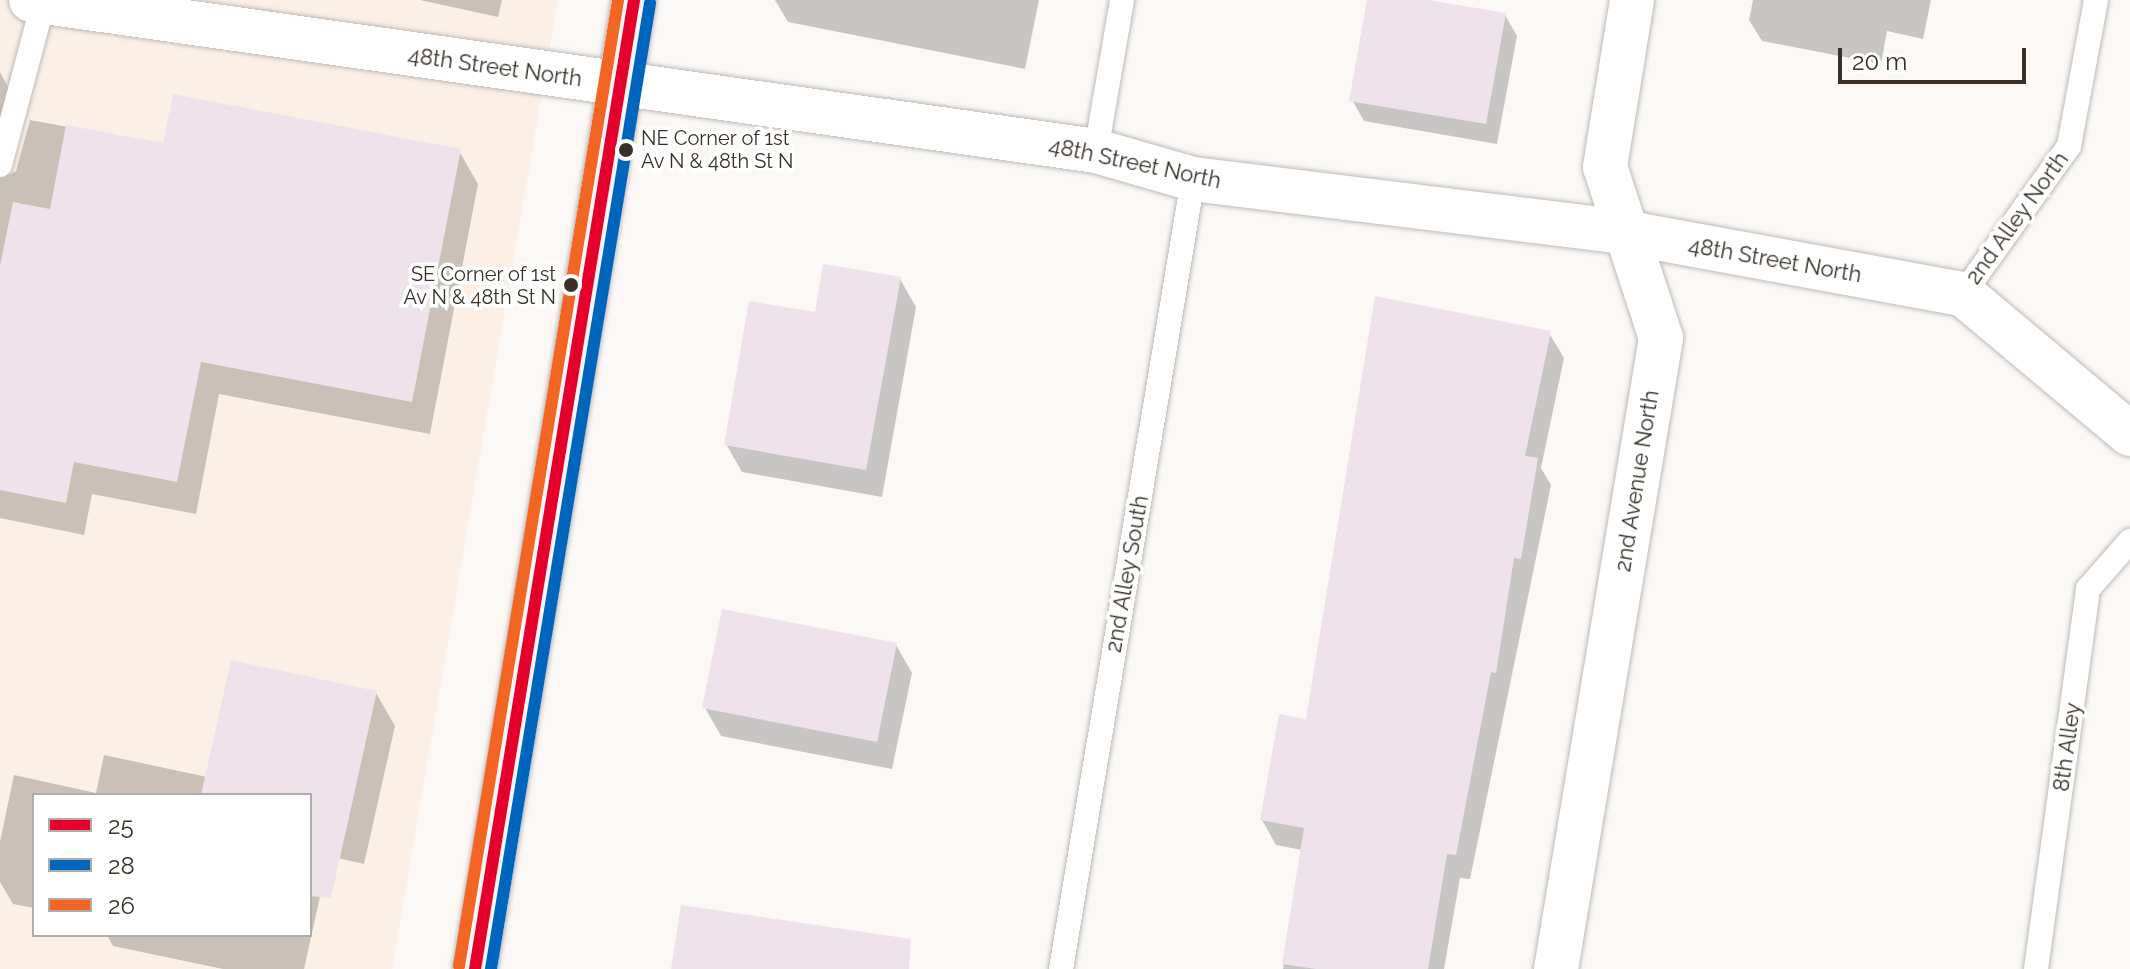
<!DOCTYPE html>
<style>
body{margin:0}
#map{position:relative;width:2130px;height:969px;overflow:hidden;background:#fbf8f6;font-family:Raleway,sans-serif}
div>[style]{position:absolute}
.built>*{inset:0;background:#fcf0e6}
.shadow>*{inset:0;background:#0003}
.building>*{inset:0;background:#efe3eb}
.roads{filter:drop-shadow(0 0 2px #c0bab6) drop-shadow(0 0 2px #c0bab6)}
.service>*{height:24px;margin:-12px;padding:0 12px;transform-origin:12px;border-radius:12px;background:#fefefe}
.minor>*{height:44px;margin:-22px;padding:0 22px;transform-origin:22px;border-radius:22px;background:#fefefe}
.primary>*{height:44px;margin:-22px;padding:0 22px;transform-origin:22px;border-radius:22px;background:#f8f5f9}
.bus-1>*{height:12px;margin:-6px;padding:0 6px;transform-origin:6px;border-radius:6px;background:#e4002b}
.bus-2>*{height:12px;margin:-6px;padding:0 6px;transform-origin:6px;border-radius:6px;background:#0065bd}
.bus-3>*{height:12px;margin:-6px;padding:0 6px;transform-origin:6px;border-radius:6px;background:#f26522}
.dots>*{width:22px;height:22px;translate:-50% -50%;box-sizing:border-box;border:4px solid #fff;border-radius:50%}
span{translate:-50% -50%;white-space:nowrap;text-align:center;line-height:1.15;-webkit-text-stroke:7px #fff;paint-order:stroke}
.bus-label{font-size:20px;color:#3a3028}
.left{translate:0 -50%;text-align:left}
.right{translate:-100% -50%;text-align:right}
.street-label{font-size:22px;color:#3a3028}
.legend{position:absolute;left:32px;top:793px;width:280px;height:144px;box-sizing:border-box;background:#fff;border:2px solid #b0aca9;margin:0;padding:10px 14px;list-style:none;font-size:24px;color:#3a3028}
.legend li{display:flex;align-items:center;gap:16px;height:40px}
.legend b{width:40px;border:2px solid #b0aca9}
.scale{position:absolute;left:1838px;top:48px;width:188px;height:36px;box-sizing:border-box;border:4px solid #3a3028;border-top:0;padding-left:10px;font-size:24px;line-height:28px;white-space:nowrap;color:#3a3028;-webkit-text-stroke:6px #fff;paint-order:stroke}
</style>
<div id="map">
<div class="built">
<div style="clip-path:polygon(evenodd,0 0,558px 0,392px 969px,0 969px,0 0,34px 795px,310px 795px,310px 935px,34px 935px,34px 795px)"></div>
</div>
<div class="shadow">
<div style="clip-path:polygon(420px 0,502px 0,498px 17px)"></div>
<div style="clip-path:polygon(775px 0,1039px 0,1025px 69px,788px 22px)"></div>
<div style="clip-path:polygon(1369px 0,1417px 0,1505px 15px,1517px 36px,1497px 144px,1364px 121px,1352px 100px)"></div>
<div style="clip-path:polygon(1753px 0,1931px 0,1923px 39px,1887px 31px,1881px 64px,1762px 41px,1749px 20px)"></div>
<div style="clip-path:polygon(0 72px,12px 94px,16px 147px,9px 175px,16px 171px,30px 120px,165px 145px,459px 151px,478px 184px,430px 434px,219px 394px,196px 514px,92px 494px,84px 535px,0 518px)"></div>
<div style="clip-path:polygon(900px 279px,916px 307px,882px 497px,742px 472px,726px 444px,816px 315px)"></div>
<div style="clip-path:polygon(1549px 333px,1564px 358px,1541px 468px,1551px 485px,1470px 879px,1460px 878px,1444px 969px,1283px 969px,1302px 850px,1276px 845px,1262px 820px,1308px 721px)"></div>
<div style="clip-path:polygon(896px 645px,912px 673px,892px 769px,721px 736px,705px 708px)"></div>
<div style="clip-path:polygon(376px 693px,395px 726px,364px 864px,329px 856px,304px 969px,223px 969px,113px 946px,107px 935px,310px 935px,310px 795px,34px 795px,34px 908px,13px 904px,0 882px,0 842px,14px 775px,96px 793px,104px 755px,207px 777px)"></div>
</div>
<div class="building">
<div style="clip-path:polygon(1367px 0,1429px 0,1506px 13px,1486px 124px,1349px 101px)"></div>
<div style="clip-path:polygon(173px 94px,461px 149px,412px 402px,201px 362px,177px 482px,74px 462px,66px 503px,0 490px,0 266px,13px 202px,50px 209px,66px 125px,163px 143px)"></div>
<div style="clip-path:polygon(823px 264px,901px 277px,866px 470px,724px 445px,749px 301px,815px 312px)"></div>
<div style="clip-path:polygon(1375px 296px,1551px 331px,1525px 456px,1538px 458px,1521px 559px,1514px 558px,1496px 673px,1491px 672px,1456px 855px,1447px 854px,1428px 969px,1316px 969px,1282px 964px,1304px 828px,1260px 820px,1279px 714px,1306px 719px)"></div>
<div style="clip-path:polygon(722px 609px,897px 643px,877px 742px,702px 708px)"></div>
<div style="clip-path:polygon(231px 660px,377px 691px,331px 898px,310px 896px,310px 795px,201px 795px)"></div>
<div style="clip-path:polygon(681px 905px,911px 939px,909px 969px,671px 969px)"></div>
</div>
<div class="roads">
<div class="service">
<div style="left:1096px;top:151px;width:153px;rotate:-80.2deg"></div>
<div style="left:0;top:165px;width:168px;rotate:-75.1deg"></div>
<div style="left:1963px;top:294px;width:182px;rotate:-54.4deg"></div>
<div style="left:2069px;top:146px;width:148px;rotate:-79.5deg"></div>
<div style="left:1061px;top:969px;width:801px;rotate:-80.51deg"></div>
<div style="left:2036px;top:969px;width:384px;rotate:-82.2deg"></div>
<div style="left:2088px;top:589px;width:64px;rotate:-48.8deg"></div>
</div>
<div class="minor">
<div style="left:31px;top:0;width:1076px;rotate:8.07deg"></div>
<div style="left:1096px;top:151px;width:101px;rotate:16.1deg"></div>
<div style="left:1193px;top:179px;width:434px;rotate:7deg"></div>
<div style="left:1624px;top:232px;width:345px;rotate:10.4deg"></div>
<div style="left:1963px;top:294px;width:218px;rotate:40deg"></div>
<div style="left:1556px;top:969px;width:640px;rotate:-80.55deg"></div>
<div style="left:1661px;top:338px;width:180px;rotate:-108.1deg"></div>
<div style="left:1605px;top:167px;width:169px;rotate:-80.8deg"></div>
</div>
<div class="primary">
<div style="left:475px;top:969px;width:982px;rotate:-80.68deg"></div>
</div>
</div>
<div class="bus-1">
<div style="left:475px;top:969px;width:982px;rotate:-80.68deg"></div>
</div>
<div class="bus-2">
<div style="left:491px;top:969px;width:979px;rotate:-80.65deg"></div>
</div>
<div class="bus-3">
<div style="left:459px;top:966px;width:979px;rotate:-80.65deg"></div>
</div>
<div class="dots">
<div style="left:626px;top:150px;background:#3a3028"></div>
<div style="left:571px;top:285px;background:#3a3028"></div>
</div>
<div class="bus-label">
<span class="left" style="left:641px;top:150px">NE Corner of 1st<br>Av N &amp; 48th St N</span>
<span class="right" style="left:556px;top:286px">SE Corner of 1st<br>Av N &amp; 48th St N</span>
</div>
<div class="street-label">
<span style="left:495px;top:67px;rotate:8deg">48th Street North</span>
<span style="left:1135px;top:163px;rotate:12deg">48th Street North</span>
<span style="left:2017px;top:218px;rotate:-54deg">2nd Alley North</span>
<span style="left:1775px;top:260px;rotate:10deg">48th Street North</span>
<span style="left:1637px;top:481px;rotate:-81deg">2nd Avenue North</span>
<span style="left:1127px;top:574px;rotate:-80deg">2nd Alley South</span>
<span style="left:2067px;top:747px;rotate:-82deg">8th Alley</span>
</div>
<ul class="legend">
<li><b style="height:10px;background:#e4002b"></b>25</li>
<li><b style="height:10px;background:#0065bd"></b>28</li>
<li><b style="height:10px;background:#f26522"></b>26</li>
</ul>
<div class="scale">20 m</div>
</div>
